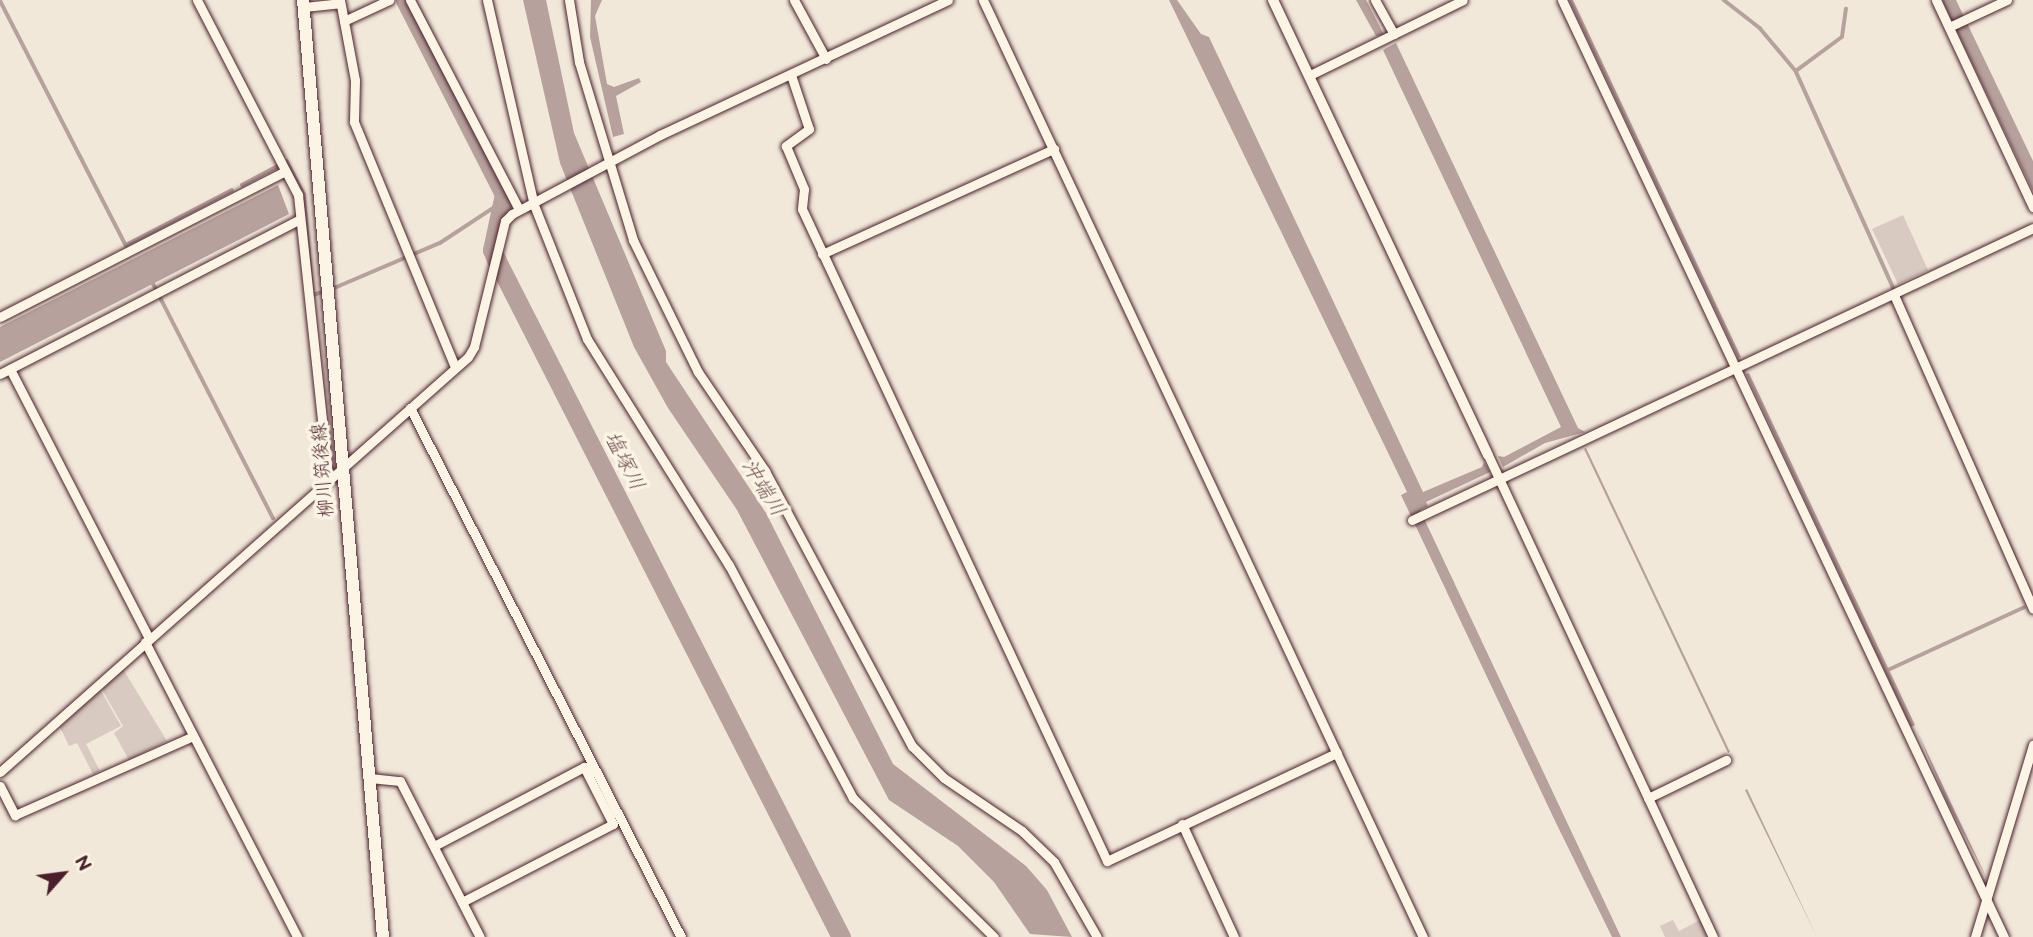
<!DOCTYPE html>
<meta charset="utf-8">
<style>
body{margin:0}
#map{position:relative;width:2033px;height:937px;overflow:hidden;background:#f1e8da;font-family:"Balsamiq Sans","Klee One",sans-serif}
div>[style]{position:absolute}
.green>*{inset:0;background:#d8cac0}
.water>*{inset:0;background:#b6a19c}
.stream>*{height:3.5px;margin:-1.75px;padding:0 1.75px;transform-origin:1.75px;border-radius:1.75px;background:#b6a19c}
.river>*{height:19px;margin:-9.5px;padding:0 9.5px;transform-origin:9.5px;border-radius:9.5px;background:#b6a19c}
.roads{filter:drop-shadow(0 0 2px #4a1f2b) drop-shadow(0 0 2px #4a1f2b)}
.minor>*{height:9px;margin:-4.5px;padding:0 4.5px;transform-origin:4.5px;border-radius:4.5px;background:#fcf5e5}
.tertiary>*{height:10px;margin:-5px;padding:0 5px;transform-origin:5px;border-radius:5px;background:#fcf5e5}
.secondary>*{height:12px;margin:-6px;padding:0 6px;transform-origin:6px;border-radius:6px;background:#fcf5e5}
span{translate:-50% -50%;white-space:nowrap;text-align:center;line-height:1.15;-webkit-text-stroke:7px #fcf5e5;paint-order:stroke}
.street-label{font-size:19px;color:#4a1f2b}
.water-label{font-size:21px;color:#704c53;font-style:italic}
.north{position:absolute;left:28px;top:839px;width:70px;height:70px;-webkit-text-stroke:5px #fcf5e5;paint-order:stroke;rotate:62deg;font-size:19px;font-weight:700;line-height:28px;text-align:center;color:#4a1f2b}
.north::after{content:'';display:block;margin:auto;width:24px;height:32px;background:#4a1f2b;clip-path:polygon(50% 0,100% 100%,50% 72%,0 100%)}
</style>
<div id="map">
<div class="green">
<div style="clip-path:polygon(1903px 215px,1928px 270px,1898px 284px,1872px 229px)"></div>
<div style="clip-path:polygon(123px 669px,167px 741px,129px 760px,114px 733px,123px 726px,101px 688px)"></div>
<div style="clip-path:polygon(100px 689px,121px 726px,86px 744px,100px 771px,93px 774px,77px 743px,69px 746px,59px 725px)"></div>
<div style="clip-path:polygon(1673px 920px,1679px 931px,1700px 920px,1708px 937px,1665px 937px,1660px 926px)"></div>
</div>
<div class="water">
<div style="clip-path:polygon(523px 0,546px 0,574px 133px,666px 351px,666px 362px,766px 513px,893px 764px,1026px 866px,1047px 890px,1072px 937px,1030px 934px,994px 882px,958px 846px,889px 800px,737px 510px,668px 408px,634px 347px,560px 163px)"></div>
<div style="clip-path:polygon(591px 0,602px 0,595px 16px,607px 84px,614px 87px,639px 78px,641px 82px,616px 96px,624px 134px,613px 137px,590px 37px)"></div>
<div style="clip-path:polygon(1169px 0,1177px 0,1201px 34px,1209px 37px,1423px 492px,1482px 467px,1484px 462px,1490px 472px,1426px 502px,1428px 506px,1420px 510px,1621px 937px,1612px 937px,1556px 823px,1401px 495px,1407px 492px)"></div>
<div style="clip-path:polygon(1356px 0,1366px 0,1384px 35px,1376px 36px)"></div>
<div style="clip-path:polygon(1569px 0,1573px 0,1741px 357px,1738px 358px)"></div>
<div style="clip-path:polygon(1942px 0,1956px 0,2033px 161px,2033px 191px)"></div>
<div style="clip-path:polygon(1396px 43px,1578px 428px,1585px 432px,1545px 443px,1503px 467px,1498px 456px,1504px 457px,1561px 427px,1383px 50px)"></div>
<div style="clip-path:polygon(278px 185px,289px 214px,0 362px,0 327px)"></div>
<div style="clip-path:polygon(1749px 373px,1915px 725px,1911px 727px,1746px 374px)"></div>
<div style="clip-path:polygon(1586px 448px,1730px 752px,1728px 753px,1584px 449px)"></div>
<div style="clip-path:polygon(1917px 731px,1988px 881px,1947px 802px)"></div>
<div style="clip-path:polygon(1747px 789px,1817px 937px,1745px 790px)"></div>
</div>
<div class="stream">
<div style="left:0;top:0;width:276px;rotate:62.8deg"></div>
<div style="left:126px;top:245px;width:119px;rotate:-27.4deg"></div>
<div style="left:1724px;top:0;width:46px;rotate:37.9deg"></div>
<div style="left:1760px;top:28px;width:56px;rotate:50.1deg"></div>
<div style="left:1796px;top:71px;width:544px;rotate:65.79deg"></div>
<div style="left:1796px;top:71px;width:57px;rotate:-36.5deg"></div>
<div style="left:1842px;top:37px;width:28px;rotate:-82deg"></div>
<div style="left:287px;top:161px;width:37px;rotate:63deg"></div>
<div style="left:304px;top:194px;width:101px;rotate:84.9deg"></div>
<div style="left:313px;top:295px;width:13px;rotate:-18deg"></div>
<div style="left:242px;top:185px;width:41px;rotate:-27.8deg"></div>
<div style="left:153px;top:283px;width:264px;rotate:62.9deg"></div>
<div style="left:332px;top:289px;width:117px;rotate:-23.1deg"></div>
<div style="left:440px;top:243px;width:77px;rotate:-33.3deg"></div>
<div style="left:1888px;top:670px;width:149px;rotate:-24.7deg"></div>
</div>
<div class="river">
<div style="left:405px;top:0;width:218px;rotate:63deg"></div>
<div style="left:504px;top:194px;width:57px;rotate:102.1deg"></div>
<div style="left:492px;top:250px;width:10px;rotate:66deg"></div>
<div style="left:496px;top:259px;width:761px;rotate:63.03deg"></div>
</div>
<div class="roads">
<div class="minor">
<div style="left:197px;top:0;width:220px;rotate:62.6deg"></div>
<div style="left:298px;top:195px;width:284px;rotate:83.9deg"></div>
<div style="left:340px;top:0;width:81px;rotate:79.4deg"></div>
<div style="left:355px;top:80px;width:42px;rotate:91.4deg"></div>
<div style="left:354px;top:122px;width:263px;rotate:67.6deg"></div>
<div style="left:410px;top:0;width:236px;rotate:62.5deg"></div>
<div style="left:487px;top:0;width:210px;rotate:77.1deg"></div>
<div style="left:534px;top:205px;width:144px;rotate:68.4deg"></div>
<div style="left:587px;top:339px;width:267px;rotate:57.9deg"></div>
<div style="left:729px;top:565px;width:264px;rotate:62deg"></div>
<div style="left:853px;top:798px;width:198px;rotate:44.6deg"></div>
<div style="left:569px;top:0;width:63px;rotate:80.8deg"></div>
<div style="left:579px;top:62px;width:186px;rotate:73.1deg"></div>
<div style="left:633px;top:240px;width:147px;rotate:63.8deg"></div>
<div style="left:698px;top:372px;width:120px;rotate:55.9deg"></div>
<div style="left:765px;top:471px;width:312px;rotate:61.9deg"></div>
<div style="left:912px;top:746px;width:45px;rotate:45deg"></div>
<div style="left:944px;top:778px;width:94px;rotate:34.2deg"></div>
<div style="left:1022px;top:831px;width:45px;rotate:44.1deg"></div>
<div style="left:1054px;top:862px;width:86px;rotate:60.2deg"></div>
<div style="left:794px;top:0;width:67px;rotate:61.5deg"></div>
<div style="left:983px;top:0;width:1035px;rotate:64.85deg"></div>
<div style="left:1375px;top:0;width:39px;rotate:61deg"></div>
<div style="left:1562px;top:0;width:1036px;rotate:64.75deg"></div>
<div style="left:1936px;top:0;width:229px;rotate:64.9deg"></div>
<div style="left:304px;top:7px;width:36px;rotate:-6deg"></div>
<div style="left:344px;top:21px;width:50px;rotate:-25deg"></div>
<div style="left:1949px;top:27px;width:64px;rotate:-25deg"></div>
<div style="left:791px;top:75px;width:57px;rotate:71.6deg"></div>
<div style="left:809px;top:129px;width:29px;rotate:144deg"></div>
<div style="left:786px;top:146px;width:47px;rotate:67.3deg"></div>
<div style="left:804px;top:189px;width:20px;rotate:96deg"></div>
<div style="left:802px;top:209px;width:720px;rotate:64.93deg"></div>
<div style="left:1107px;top:861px;width:254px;rotate:-25.2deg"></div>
<div style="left:1310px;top:75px;width:170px;rotate:-26.1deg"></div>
<div style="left:822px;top:254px;width:255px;rotate:-24.4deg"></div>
<div style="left:1894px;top:295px;width:343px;rotate:66.1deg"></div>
<div style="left:0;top:317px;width:320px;rotate:-27.1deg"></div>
<div style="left:10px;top:369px;width:303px;rotate:62.7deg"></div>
<div style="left:0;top:374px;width:335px;rotate:-27.3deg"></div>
<div style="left:410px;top:408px;width:594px;rotate:62.87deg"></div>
<div style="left:1488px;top:455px;width:532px;rotate:64.98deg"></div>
<div style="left:1412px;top:520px;width:686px;rotate:-25.18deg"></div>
<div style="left:145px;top:642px;width:332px;rotate:62.7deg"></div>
<div style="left:0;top:772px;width:625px;rotate:-41.57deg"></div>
<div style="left:468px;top:357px;width:12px;rotate:-59deg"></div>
<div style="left:474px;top:347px;width:130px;rotate:-76.2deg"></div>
<div style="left:505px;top:221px;width:10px;rotate:-45deg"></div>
<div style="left:512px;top:214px;width:168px;rotate:-28.1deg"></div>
<div style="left:660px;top:135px;width:318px;rotate:-25.1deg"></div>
<div style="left:370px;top:778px;width:30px;rotate:6deg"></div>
<div style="left:400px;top:781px;width:175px;rotate:62.9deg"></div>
<div style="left:0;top:786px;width:33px;rotate:63deg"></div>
<div style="left:15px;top:815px;width:195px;rotate:-23.9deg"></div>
<div style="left:1648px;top:798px;width:87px;rotate:-26deg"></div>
<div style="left:1182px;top:824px;width:124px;rotate:65.3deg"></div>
<div style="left:434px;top:846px;width:170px;rotate:-27.8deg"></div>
<div style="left:584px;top:767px;width:64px;rotate:63deg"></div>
<div style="left:613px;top:824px;width:170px;rotate:152.7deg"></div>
<div style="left:1975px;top:937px;width:201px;rotate:-73.2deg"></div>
</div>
<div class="tertiary">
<div style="left:1273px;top:0;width:503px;rotate:64.71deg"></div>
</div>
<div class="secondary">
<div style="left:303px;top:0;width:940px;rotate:85.12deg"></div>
</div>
</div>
<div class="street-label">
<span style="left:323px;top:470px;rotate:-95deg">柳川筑後線</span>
</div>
<div class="water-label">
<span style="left:624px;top:461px;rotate:63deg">塩塚川</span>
<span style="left:763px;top:488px;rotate:58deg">沖端川</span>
</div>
<div class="north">N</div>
</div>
